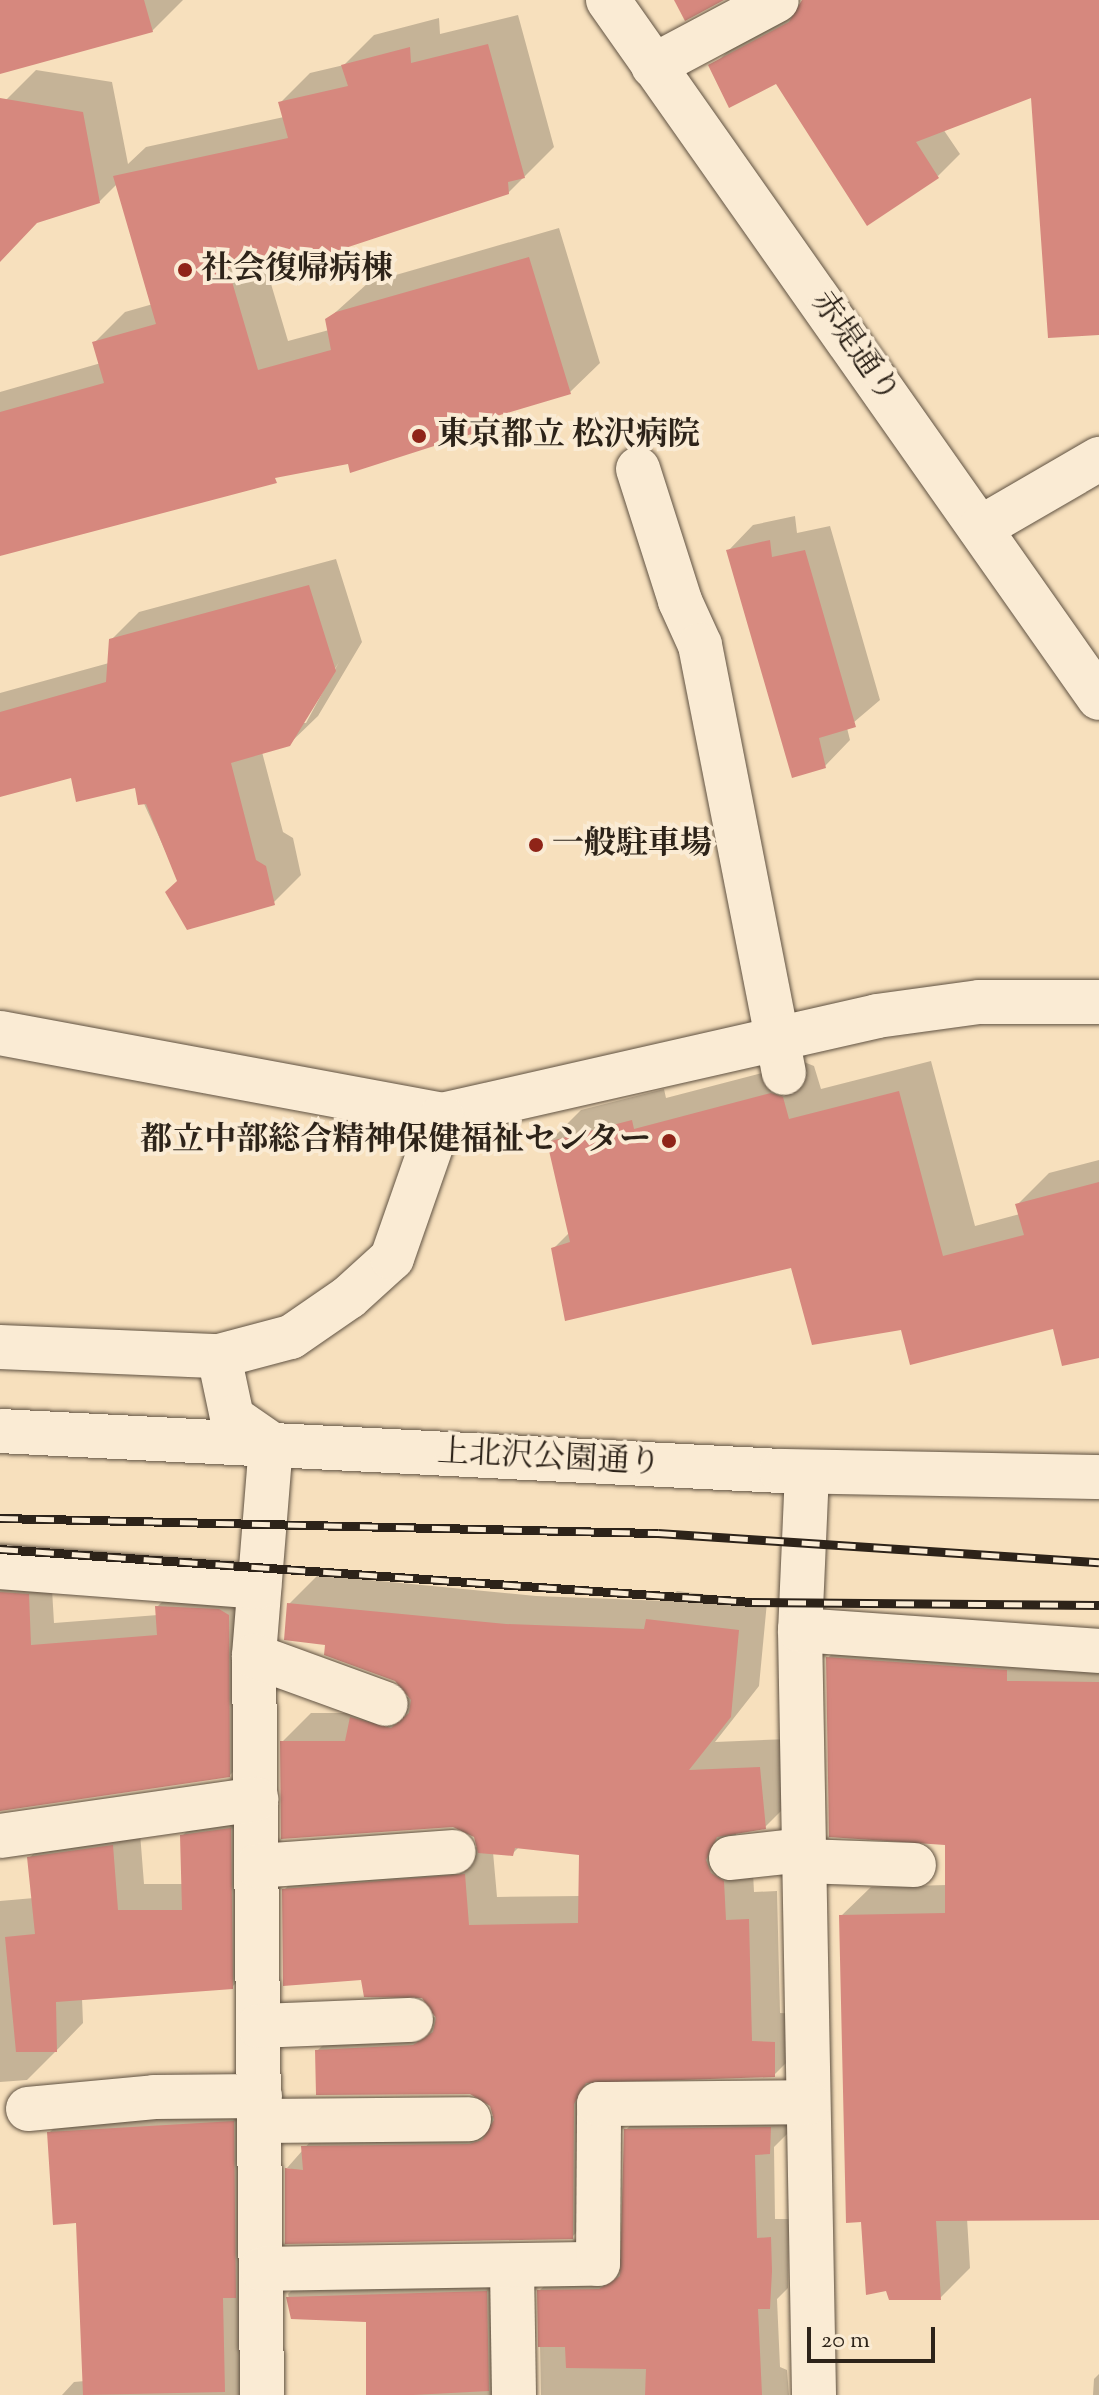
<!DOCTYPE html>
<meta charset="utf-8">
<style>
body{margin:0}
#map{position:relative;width:1099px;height:2395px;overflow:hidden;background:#f7e0bd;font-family:"Sorts Mill Goudy","Noto Serif JP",serif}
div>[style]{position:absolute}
.shadow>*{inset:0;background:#0003}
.building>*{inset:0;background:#d6887e}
.roads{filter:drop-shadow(0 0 2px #605242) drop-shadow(0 0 2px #605242)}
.minor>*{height:44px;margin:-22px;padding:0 22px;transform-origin:22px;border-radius:22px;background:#faebd4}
.rail>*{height:9px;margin-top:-4.5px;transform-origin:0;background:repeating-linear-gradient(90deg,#faebd4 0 18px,#2d2319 0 36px);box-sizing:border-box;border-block:2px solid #2d2319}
.dots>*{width:22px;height:22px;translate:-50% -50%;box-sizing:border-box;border:4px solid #faebd4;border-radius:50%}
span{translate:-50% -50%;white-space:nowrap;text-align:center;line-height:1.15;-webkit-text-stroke:8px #faebd4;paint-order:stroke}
.poi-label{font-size:32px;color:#2d2319;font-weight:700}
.left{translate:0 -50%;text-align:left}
.right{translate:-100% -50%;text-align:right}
.street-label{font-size:32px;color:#2d2319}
.scale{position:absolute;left:807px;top:2327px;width:128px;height:36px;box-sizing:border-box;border:4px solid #2d2319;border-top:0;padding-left:10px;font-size:24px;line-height:28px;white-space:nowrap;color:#2d2319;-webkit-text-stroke:6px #faebd4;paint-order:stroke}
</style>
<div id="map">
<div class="shadow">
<div style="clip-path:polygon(0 0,183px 0,152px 31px,0 72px)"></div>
<div style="clip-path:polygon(822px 0,1099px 0,1099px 333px,1033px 95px,943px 129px,960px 154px,938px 176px,777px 81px,711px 68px,733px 46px)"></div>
<div style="clip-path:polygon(518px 15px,554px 147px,508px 193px,263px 257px,288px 341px,329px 330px,327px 320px,368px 283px,559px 228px,600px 363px,570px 392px,495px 415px,480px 429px,281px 475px,0 554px,0 392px,101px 363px,95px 342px,125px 312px,153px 304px,118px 183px,99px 202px,38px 220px,0 260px,0 106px,36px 70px,112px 82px,128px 164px,146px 147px,284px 117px,280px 103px,310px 73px,344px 65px,374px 35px,439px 18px,440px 34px)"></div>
<div style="clip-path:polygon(795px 516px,797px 533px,830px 526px,880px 700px,847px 728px,850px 740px,825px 766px,728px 551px,753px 525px)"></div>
<div style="clip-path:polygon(evenodd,336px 559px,362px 642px,318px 716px,289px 744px,262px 752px,283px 832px,293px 838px,301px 875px,273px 903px,179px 881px,136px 786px,72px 775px,0 795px,0 693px,109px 663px,111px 640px,139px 612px,336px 559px,339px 662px,306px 723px,302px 723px,339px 662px)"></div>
<div style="clip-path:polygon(931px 1061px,975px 1226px,1020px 1214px,1017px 1205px,1049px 1173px,1099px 1160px,1099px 1355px,1054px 1327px,902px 1328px,793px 1265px,553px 1249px,570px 1232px,549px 1142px,581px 1110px,664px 1089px,666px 1098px,804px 1062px,814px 1066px,821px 1089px)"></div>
<div style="clip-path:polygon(0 1566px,51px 1572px,54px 1623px,158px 1615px,157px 1607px,180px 1584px,243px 1587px,253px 1752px,229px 1776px,0 1809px)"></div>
<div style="clip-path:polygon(evenodd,318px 1575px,536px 1596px,667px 1601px,677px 1591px,767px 1602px,759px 1686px,715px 1742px,789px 1739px,794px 1798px,765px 1827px,735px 1832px,740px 1845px,752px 1852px,754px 1892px,777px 1891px,780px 2013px,803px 2014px,803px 2046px,774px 2075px,602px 2080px,601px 2208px,572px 2237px,287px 2168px,332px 2117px,493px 2116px,493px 2106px,470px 2092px,317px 2051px,346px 2022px,438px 2017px,424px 1996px,363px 1978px,284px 1890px,313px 1861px,479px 1847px,476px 1836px,282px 1742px,311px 1713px,357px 1713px,381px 1690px,411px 1698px,396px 1679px,327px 1643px,289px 1604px,318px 1575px,519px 1847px,581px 1853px,580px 1896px,497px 1897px,493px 1852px,512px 1854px,519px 1847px)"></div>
<div style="clip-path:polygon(857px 1628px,1099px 1653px,1099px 2217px,967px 2218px,970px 2268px,940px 2298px,841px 1916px,871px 1887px,947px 1885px,947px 1843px,828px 1658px)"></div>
<div style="clip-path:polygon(256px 1803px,258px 1961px,232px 1987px,82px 1998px,83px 2023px,54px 2053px,27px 2080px,0 2082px,0 1901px,34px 1898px,29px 1858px,56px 1832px,139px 1820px,144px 1884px,183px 1884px,182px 1836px,208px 1810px)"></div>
<div style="clip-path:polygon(253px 2103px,243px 2395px,62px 2395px,74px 2382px,85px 2381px,78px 2221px,49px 2133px,68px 2114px)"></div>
<div style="clip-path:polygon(789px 2109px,788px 2133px,774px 2147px,775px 2219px,789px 2219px,788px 2288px,777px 2299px,780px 2367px,787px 2370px,789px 2395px,541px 2395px,539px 2291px,559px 2271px,620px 2270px,626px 2130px,645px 2110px)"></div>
<div style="clip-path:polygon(506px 2272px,518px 2395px,368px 2395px,368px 2320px,293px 2318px,288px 2294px,307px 2275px)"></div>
<div style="clip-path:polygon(1099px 2374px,1099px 2395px,1093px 2395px,1094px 2379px)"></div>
</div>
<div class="building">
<div style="clip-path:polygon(0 0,144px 0,153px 32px,0 74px)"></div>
<div style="clip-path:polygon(674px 0,724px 0,685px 21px)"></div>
<div style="clip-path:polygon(802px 0,1099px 0,1099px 335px,1048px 338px,1031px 98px,916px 142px,939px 178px,867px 226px,776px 84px,729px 108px,708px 65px,789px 22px)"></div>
<div style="clip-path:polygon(488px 44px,525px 178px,508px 182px,509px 194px,312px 259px,308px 248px,228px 268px,258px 370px,331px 350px,325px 319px,336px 312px,529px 257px,571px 394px,480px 421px,481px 431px,350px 473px,348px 464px,275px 478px,277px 483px,0 556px,0 412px,104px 383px,92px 342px,156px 324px,113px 176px,288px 138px,278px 102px,348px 86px,341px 65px,410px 47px,411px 63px)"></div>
<div style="clip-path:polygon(0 98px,83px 112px,100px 203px,37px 223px,0 262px)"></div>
<div style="clip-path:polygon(770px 540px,772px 557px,805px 550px,856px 727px,819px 738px,826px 768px,792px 778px,726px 550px)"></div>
<div style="clip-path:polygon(309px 585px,336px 671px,290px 746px,231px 763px,256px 860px,266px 866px,275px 905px,187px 930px,165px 892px,177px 881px,146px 804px,138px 805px,135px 788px,76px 802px,71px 778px,0 797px,0 712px,106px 682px,109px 639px)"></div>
<div style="clip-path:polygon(899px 1091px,943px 1256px,1024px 1235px,1015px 1204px,1099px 1182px,1099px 1358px,1062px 1366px,1053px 1329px,910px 1365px,901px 1330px,812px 1345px,791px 1268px,565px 1321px,551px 1248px,570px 1242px,547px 1142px,632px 1120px,634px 1129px,771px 1093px,783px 1097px,789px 1119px)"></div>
<div style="clip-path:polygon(0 1592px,29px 1594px,31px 1645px,157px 1635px,155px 1606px,219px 1609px,229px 1615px,230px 1777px,0 1811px)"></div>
<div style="clip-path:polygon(287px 1603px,506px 1624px,644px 1629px,646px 1619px,739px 1630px,731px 1717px,689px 1770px,760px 1767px,766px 1829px,717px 1837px,706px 1860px,711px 1873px,724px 1881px,726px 1920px,749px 1919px,752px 2041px,775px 2042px,775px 2077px,586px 2083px,574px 2104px,573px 2239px,285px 2244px,285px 2168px,303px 2170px,301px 2146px,469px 2144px,482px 2140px,494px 2120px,490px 2106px,470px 2094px,316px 2095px,315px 2050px,413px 2045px,433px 2032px,436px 2018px,422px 1998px,364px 1997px,361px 1980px,283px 1986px,282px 1889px,465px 1874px,469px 1925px,578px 1923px,579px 1855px,515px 1848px,513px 1856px,478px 1853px,474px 1837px,453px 1827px,281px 1839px,280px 1741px,345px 1741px,350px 1717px,391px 1728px,409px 1713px,411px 1700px,395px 1681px,324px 1655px,325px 1645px,284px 1640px)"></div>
<div style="clip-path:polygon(826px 1657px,1007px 1670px,1007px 1681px,1099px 1682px,1099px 2220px,936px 2221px,941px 2300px,889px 2300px,886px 2291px,866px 2295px,861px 2222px,846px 2223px,839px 1915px,945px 1913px,945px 1845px,829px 1837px)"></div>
<div style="clip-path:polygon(231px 1828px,233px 1989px,56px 2002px,57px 2052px,16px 2052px,5px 1937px,35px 1934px,27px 1857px,113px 1845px,118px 1910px,182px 1910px,180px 1835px)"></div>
<div style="clip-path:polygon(234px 2121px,236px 2298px,223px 2298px,225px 2392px,83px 2395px,76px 2223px,53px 2225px,47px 2132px)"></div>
<div style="clip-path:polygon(771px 2127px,770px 2154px,755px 2155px,757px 2238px,771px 2237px,772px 2271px,770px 2309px,758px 2309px,762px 2395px,645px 2395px,646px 2369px,566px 2368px,565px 2347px,538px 2347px,537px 2290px,599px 2289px,620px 2276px,624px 2129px)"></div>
<div style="clip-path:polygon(487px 2291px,489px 2391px,413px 2395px,366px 2395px,366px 2322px,291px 2319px,286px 2297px)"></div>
</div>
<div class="roads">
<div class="minor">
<div style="left:608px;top:0;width:853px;rotate:54.88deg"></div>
<div style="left:653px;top:66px;width:140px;rotate:-28deg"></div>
<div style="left:638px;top:469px;width:139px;rotate:72.3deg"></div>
<div style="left:680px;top:601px;width:48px;rotate:65.6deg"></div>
<div style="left:700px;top:645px;width:436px;rotate:78.9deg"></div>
<div style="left:980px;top:528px;width:138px;rotate:-30.1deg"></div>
<div style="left:0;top:1033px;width:450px;rotate:10.5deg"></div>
<div style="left:442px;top:1115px;width:446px;rotate:-12.8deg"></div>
<div style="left:877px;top:1016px;width:103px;rotate:-7.8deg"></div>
<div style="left:979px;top:1002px;width:120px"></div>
<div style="left:0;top:1347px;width:219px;rotate:2.4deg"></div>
<div style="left:219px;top:1356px;width:74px;rotate:-14.8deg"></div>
<div style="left:291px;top:1337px;width:70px;rotate:-34.6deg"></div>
<div style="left:349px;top:1297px;width:58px;rotate:-42.2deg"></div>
<div style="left:392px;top:1258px;width:151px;rotate:-70.7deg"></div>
<div style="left:219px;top:1356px;width:62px;rotate:78deg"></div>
<div style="left:232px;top:1417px;width:47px;rotate:34.7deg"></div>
<div style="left:271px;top:1444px;width:213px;rotate:94.6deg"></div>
<div style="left:254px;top:1656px;width:739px;rotate:89.38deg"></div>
<div style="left:0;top:1431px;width:782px;rotate:2.93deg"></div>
<div style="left:781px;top:1471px;width:318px;rotate:1.1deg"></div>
<div style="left:807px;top:1472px;width:158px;rotate:92.5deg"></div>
<div style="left:800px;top:1630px;width:765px;rotate:88.95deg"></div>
<div style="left:0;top:1567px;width:260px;rotate:4.4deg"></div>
<div style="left:800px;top:1630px;width:300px;rotate:4deg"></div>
<div style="left:254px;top:1656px;width:140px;rotate:20deg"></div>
<div style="left:0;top:1836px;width:259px;rotate:-8.2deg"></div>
<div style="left:731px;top:1858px;width:72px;rotate:-6.3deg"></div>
<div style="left:804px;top:1861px;width:110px;rotate:2.1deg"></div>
<div style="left:257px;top:1866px;width:197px;rotate:-4.1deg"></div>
<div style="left:259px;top:2026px;width:152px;rotate:-2.3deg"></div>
<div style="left:28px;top:2109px;width:127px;rotate:-5.4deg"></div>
<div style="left:154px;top:2097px;width:106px;rotate:-0.5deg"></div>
<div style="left:260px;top:2121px;width:209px;rotate:-0.5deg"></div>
<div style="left:512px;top:2268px;width:127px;rotate:89.1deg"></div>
<div style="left:262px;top:2269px;width:336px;rotate:-0.9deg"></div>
<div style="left:598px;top:2264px;width:160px;rotate:-89.6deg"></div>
<div style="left:599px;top:2104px;width:209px;rotate:-0.5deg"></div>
</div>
</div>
<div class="rail">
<div style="left:0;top:1518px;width:658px;rotate:1.31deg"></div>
<div style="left:658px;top:1533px;width:442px;rotate:3.8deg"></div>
<div style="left:0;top:1549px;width:754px;rotate:4.03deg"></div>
<div style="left:752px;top:1602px;width:347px;rotate:0.5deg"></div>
</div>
<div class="dots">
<div style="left:185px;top:270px;background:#8f2418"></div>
<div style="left:419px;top:436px;background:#8f2418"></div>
<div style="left:536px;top:845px;background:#8f2418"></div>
<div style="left:669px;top:1141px;background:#8f2418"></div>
</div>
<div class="poi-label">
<span class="left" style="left:201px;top:270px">社会復帰病棟</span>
<span class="left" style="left:437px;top:436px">東京都立 松沢病院</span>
<span class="left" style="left:552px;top:845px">一般駐車場</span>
<span class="right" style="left:651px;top:1141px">都立中部総合精神保健福祉センター</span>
</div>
<div class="street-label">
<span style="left:854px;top:348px;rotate:55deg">赤堤通り</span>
<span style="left:549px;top:1459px;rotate:3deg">上北沢公園通り</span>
</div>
<div class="scale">20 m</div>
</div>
